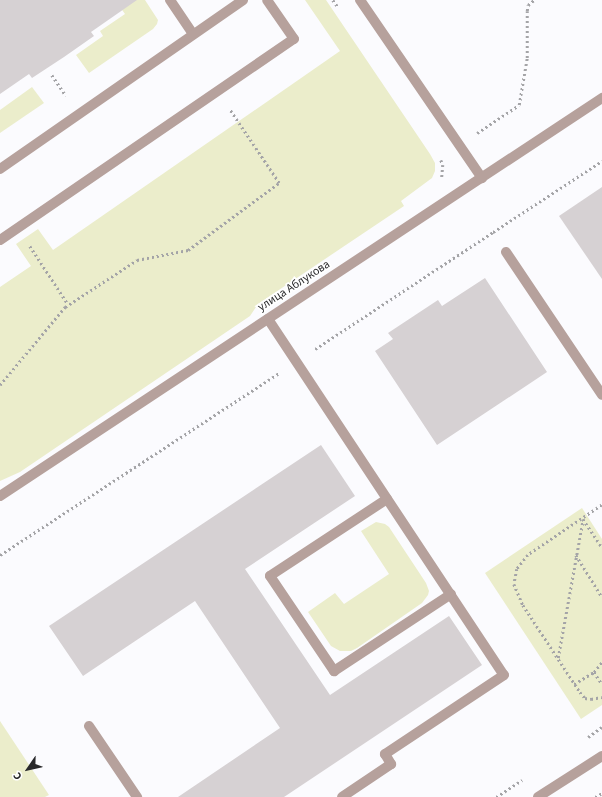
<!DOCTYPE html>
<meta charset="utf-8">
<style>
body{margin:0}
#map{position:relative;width:602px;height:797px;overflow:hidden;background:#fbfbfe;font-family:"Source Sans 3",sans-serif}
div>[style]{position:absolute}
.green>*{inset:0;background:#ebedcb}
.building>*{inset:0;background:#d6d1d3}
.path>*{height:2.5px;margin-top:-1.25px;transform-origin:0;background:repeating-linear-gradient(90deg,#a4a4a7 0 2px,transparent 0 5px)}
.service>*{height:10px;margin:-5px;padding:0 5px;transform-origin:5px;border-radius:5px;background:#b6a19c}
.tertiary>*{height:10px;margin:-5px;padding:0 5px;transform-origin:5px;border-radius:5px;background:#b6a19c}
span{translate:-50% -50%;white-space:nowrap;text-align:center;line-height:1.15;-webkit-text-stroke:3.5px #fff;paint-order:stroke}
.street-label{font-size:12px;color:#28282a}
.north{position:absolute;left:8px;top:749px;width:40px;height:40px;-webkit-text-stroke:3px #fff;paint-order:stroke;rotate:236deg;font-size:11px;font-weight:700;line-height:16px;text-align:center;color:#28282a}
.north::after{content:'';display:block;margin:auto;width:14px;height:18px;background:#28282a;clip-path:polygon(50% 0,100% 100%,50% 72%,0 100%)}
</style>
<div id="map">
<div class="green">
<div style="clip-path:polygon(123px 0,145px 0,158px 20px,157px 24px,153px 29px,89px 73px,76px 55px,103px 36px,100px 31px,125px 14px,120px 7px)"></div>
<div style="clip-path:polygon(305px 0,326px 0,430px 154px,435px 163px,435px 171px,432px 178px,401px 201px,404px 206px,258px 304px,250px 316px,20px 472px,0 481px,0 287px,31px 266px,16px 244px,38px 229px,53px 250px,340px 51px)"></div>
<div style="clip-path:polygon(32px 87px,44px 103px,0 133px,0 110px)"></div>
<div style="clip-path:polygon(582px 508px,602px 539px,602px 705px,581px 719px,485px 573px)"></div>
<div style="clip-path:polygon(376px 522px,385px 524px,389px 527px,426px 583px,429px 591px,428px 595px,422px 603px,357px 648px,351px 651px,340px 651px,331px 646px,308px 612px,335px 593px,344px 604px,389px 574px,361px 531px)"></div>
<div style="clip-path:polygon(0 721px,49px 795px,45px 797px,0 797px)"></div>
</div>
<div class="building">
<div style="clip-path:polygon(0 0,137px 0,91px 32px,94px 36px,64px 57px,32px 78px,29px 74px,0 94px)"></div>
<div style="clip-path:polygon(602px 187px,602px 279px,559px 216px)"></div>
<div style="clip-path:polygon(485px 278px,547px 372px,437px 445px,375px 351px,393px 339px,388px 333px,438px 300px,442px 306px)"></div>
<div style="clip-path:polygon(321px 445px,355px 496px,245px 569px,330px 695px,449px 616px,482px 665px,284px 797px,178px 797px,280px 728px,195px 601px,83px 676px,49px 626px)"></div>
</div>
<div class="path">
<div style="left:333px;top:0;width:9px;rotate:54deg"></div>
<div style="left:52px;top:75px;width:25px;rotate:56deg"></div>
<div style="left:477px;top:133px;width:50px;rotate:-33.7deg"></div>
<div style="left:519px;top:105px;width:48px;rotate:-80.3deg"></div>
<div style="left:527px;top:58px;width:47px;rotate:-90deg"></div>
<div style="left:527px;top:11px;width:6px;rotate:-81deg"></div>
<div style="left:528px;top:5px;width:8px;rotate:-40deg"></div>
<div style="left:441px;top:160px;width:5px;rotate:68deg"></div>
<div style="left:443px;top:165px;width:12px;rotate:95deg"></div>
<div style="left:494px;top:233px;width:1px;rotate:-135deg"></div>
<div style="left:493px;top:232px;width:130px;rotate:-33.1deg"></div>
<div style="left:30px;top:246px;width:69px;rotate:56.8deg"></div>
<div style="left:315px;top:349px;width:213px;rotate:-33.3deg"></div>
<div style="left:0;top:385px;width:102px;rotate:-50.2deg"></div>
<div style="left:65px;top:307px;width:86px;rotate:-33.1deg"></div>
<div style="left:137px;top:260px;width:52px;rotate:-11.1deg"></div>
<div style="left:188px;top:250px;width:113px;rotate:-36.4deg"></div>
<div style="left:279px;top:183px;width:88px;rotate:-123.9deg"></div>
<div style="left:602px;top:505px;width:89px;rotate:146deg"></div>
<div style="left:528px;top:555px;width:18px;rotate:128deg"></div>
<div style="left:517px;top:569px;width:15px;rotate:101deg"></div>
<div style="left:514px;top:584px;width:23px;rotate:67deg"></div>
<div style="left:523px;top:605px;width:104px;rotate:56.8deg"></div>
<div style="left:580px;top:692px;width:8px;rotate:50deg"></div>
<div style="left:585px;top:698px;width:6px;rotate:9deg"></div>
<div style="left:591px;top:699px;width:11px;rotate:-10deg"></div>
<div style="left:583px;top:519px;width:34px;rotate:56deg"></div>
<div style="left:0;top:555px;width:333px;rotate:-33.1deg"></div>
<div style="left:576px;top:555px;width:49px;rotate:58.2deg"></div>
<div style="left:558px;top:658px;width:141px;rotate:-79.8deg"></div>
<div style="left:594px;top:672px;width:14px;rotate:56deg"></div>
<div style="left:574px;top:684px;width:23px;rotate:-31deg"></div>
<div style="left:594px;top:672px;width:13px;rotate:-51deg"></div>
<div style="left:588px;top:737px;width:17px;rotate:-36deg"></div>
<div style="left:496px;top:797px;width:31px;rotate:-33deg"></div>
<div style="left:595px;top:797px;width:8px;rotate:-30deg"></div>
</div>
<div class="service">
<div style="left:170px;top:0;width:41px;rotate:55.9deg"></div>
<div style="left:360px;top:0;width:216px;rotate:55.6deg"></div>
<div style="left:0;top:169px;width:296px;rotate:-34.8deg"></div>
<div style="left:0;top:240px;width:356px;rotate:-34.4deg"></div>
<div style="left:294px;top:39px;width:47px;rotate:-124.7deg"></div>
<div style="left:506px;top:252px;width:172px;rotate:56.1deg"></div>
<div style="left:268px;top:319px;width:427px;rotate:56.5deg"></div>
<div style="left:504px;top:675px;width:143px;rotate:146.4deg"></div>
<div style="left:385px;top:754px;width:12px;rotate:59deg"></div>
<div style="left:391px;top:764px;width:59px;rotate:146deg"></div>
<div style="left:387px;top:499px;width:140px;rotate:146.7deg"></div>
<div style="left:270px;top:576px;width:115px;rotate:56deg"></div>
<div style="left:334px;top:671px;width:140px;rotate:-33.3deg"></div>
<div style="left:89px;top:726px;width:86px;rotate:55.9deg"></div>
<div style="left:538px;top:797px;width:76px;rotate:-32.6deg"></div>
</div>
<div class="tertiary">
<div style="left:0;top:496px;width:722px;rotate:-33.47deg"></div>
</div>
<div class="street-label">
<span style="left:294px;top:286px;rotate:-33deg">улица Аблукова</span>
</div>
<div class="north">С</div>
</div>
